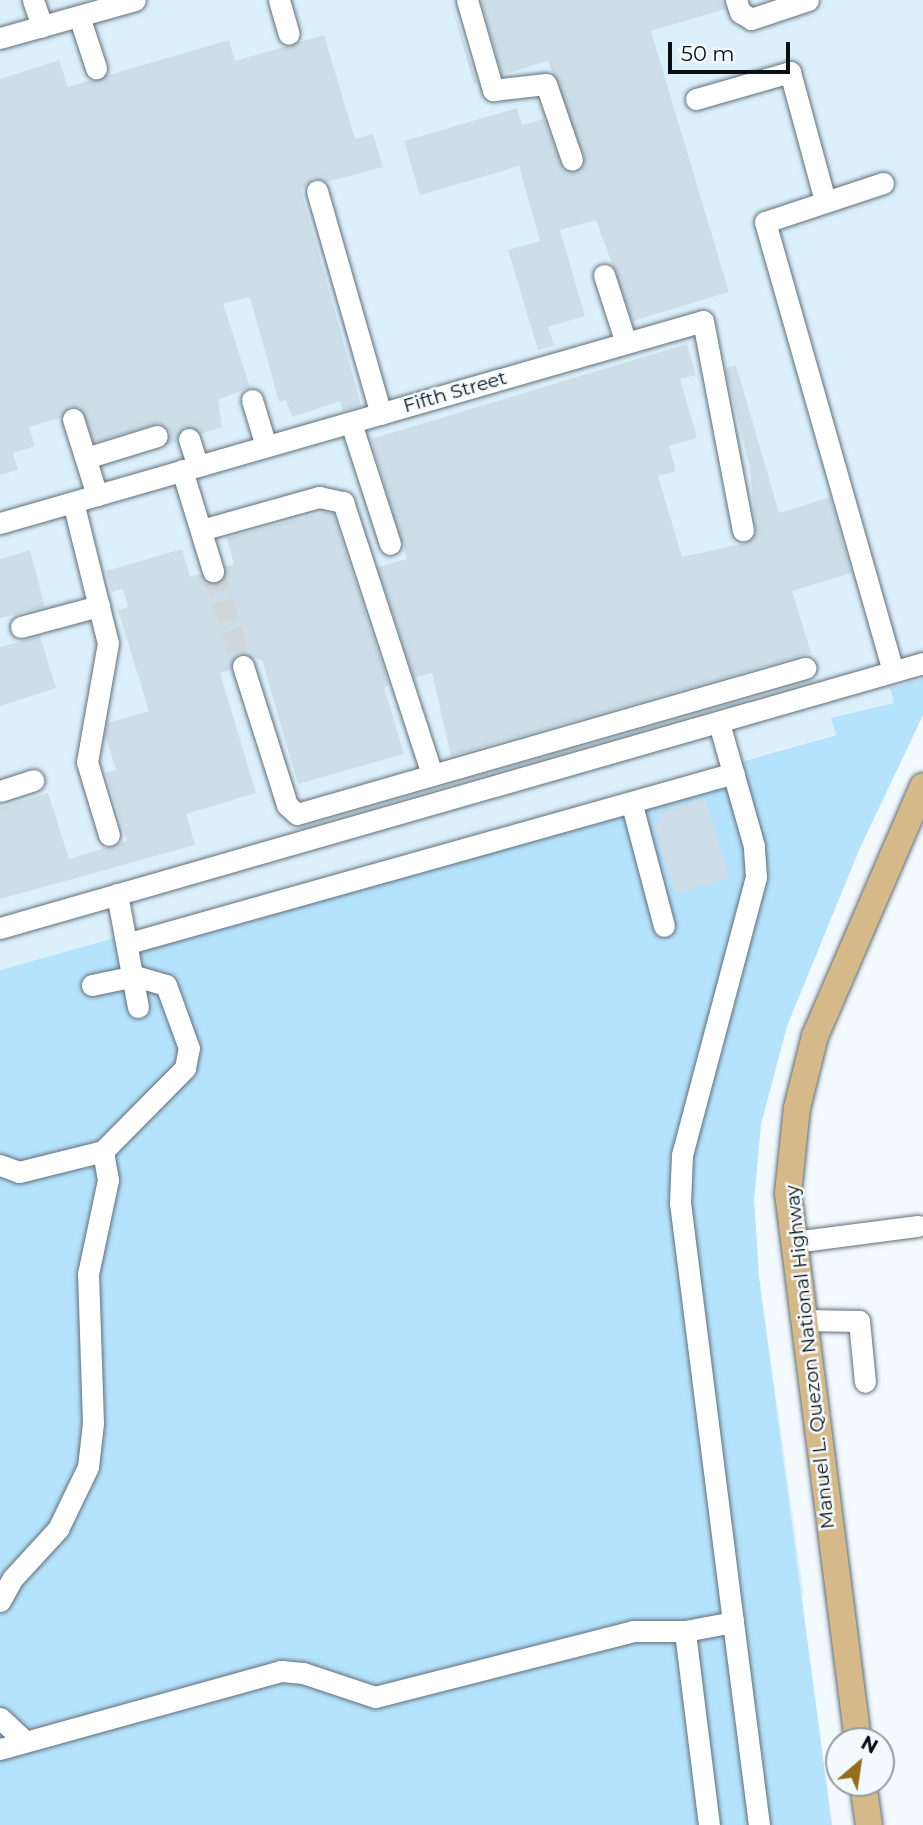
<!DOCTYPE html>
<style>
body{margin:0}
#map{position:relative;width:923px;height:1825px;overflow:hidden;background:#f3fafe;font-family:Montserrat,sans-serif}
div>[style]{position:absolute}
.built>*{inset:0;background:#dcf0fc}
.green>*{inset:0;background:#b5e3fe}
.building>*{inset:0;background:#cedee9}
.minor-tunnel>*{height:21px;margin-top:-10.5px;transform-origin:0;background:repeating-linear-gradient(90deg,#d0d7db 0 21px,transparent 0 31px)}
.roads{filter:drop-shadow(0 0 2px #606f78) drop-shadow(0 0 2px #606f78)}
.minor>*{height:21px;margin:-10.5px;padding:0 10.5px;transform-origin:10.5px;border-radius:10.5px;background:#fff}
.major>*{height:26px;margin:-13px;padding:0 13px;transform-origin:13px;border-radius:13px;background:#d6b988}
span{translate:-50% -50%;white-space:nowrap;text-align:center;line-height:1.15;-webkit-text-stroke:5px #f3fafe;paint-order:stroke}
.street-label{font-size:19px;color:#0a0f13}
.north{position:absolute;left:825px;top:1727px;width:70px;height:70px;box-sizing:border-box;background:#f3fafe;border:2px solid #969ca0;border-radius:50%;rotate:29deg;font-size:19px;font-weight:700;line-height:28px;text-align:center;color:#0a0f13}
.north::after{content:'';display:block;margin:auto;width:24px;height:32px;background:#986d1a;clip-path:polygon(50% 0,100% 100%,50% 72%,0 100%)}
.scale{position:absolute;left:668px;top:42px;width:122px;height:32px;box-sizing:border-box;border:4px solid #0a0f13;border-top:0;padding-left:9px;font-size:21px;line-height:24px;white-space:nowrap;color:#0a0f13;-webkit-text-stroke:5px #f3fafe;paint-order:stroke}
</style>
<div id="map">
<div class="built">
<div style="clip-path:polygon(0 0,923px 0,923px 715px,859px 850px,787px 1026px,761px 1124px,754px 1200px,759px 1277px,804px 1595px,0 1825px,877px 745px,832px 719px,837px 734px,0 970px)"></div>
</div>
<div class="green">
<div style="clip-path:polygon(923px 679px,923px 715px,859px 850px,787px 1026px,761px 1124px,754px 1200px,759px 1277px,832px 1825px,0 1825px,0 970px,836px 735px,831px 718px,894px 703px,890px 688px)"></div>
</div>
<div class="building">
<div style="clip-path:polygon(450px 0,477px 82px,474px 84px)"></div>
<div style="clip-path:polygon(481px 0,723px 0,725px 9px,651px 31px,729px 292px,633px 321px,596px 220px,560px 230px,585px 316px,548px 327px,554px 345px,538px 350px,508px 250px,540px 241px,519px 166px,420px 195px,404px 141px,517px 108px,522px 125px,544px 119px,563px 169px,582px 168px,584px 156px,548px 61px,502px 75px)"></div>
<div style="clip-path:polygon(324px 35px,355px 139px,373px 134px,383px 167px,327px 182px,314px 178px,301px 190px,361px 405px,343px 411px,340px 401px,292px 417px,286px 400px,279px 402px,250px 297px,223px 304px,250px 387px,218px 400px,222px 427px,201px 434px,184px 427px,176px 442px,165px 446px,170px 433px,159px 423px,94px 442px,82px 410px,70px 406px,60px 418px,29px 427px,35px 446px,13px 453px,18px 470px,0 475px,0 79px,59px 60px,68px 87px,229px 40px,235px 61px)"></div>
<div style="clip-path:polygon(687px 344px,696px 375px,680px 379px,697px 438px,669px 446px,676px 471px,658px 476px,682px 557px,746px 543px,756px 534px,750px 468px,725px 368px,736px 365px,779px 513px,830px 497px,851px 573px,792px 591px,811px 653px,451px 756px,432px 673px,414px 678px,378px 567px,407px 559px,371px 439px)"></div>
<div style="clip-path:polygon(324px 512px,333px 513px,389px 685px,384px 687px,404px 754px,298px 784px,262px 660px,238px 654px,230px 670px,220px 673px,256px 793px,186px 814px,195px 845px,0 899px,0 807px,48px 793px,69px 859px,127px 841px,106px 773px,116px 770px,105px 734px,107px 723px,149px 711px,118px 610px,128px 607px,123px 589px,112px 592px,106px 571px,182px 549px,190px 577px,200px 574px,216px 584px,226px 567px,234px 564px,227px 538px)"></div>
<div style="clip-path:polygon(30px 550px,45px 607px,0 618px,0 559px)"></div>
<div style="clip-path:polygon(40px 636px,56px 688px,0 706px,0 647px)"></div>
<div style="clip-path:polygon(705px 798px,729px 878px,675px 894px,653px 822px,662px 819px,659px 811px)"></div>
</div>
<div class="minor-tunnel">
<div style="left:213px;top:571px;width:100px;rotate:72.5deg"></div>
</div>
<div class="roads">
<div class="minor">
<div style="left:33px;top:0;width:28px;rotate:71deg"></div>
<div style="left:279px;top:0;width:35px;rotate:74deg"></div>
<div style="left:467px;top:0;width:94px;rotate:73.9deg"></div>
<div style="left:493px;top:90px;width:53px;rotate:-6.5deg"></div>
<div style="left:546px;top:84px;width:80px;rotate:71.1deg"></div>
<div style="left:736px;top:0;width:13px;rotate:72deg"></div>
<div style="left:740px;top:12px;width:13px;rotate:32deg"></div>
<div style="left:751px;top:19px;width:60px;rotate:-18.4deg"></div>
<div style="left:79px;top:16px;width:55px;rotate:71.9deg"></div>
<div style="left:0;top:38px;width:140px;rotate:-15.7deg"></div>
<div style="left:696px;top:99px;width:98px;rotate:-16deg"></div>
<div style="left:790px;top:72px;width:134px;rotate:74.8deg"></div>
<div style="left:883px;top:183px;width:124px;rotate:161.7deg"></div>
<div style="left:765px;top:222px;width:467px;rotate:74.1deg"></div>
<div style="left:317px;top:191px;width:232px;rotate:74deg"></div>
<div style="left:604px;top:275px;width:71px;rotate:72.1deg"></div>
<div style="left:252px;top:400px;width:48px;rotate:73.1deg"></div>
<div style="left:73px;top:419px;width:80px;rotate:72.5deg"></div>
<div style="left:351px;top:423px;width:127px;rotate:72.1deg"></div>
<div style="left:189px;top:439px;width:28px;rotate:72deg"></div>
<div style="left:86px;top:458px;width:74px;rotate:-17.2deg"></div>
<div style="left:182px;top:470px;width:106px;rotate:72.9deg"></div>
<div style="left:73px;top:502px;width:145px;rotate:76.1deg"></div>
<div style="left:108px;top:643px;width:121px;rotate:100deg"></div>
<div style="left:87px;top:762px;width:76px;rotate:73.2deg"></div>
<div style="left:0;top:523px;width:731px;rotate:-16.03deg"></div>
<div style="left:703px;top:321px;width:213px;rotate:79.2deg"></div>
<div style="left:201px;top:530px;width:123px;rotate:-15.6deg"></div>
<div style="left:319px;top:497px;width:25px;rotate:12deg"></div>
<div style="left:343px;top:502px;width:287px;rotate:71.9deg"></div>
<div style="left:21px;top:627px;width:81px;rotate:-15.1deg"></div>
<div style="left:243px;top:666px;width:146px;rotate:72.4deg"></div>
<div style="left:287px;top:805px;width:13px;rotate:42deg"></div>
<div style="left:297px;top:814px;width:529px;rotate:-16.03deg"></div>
<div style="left:0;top:791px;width:35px;rotate:-18deg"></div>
<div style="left:632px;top:805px;width:125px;rotate:75.2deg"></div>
<div style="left:117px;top:894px;width:115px;rotate:79.5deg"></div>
<div style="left:0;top:928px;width:960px;rotate:-16.02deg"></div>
<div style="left:129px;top:943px;width:628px;rotate:-15.69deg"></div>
<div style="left:0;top:1165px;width:20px;rotate:20deg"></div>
<div style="left:19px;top:1172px;width:87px;rotate:-14deg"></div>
<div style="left:103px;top:1151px;width:117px;rotate:-45.3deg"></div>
<div style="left:185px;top:1068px;width:20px;rotate:-79deg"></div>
<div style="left:189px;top:1048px;width:67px;rotate:-110.1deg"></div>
<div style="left:166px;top:985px;width:32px;rotate:-164deg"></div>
<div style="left:135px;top:976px;width:44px;rotate:168.2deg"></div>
<div style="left:794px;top:1242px;width:125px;rotate:-7.4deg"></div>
<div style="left:803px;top:1320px;width:56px;rotate:1deg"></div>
<div style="left:859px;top:1321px;width:61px;rotate:84.4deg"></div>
<div style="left:0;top:1601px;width:26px;rotate:-61deg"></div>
<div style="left:13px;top:1578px;width:67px;rotate:-47.4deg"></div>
<div style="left:58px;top:1529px;width:69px;rotate:-64.2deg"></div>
<div style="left:88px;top:1467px;width:44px;rotate:-83.5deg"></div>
<div style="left:93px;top:1423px;width:149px;rotate:-91.9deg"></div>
<div style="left:88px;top:1274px;width:96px;rotate:-78deg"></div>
<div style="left:108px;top:1180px;width:29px;rotate:-100deg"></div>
<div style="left:733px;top:1622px;width:205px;rotate:82.7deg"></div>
<div style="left:0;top:1718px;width:34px;rotate:43deg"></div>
<div style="left:0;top:1749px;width:292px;rotate:-15.5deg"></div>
<div style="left:281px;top:1671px;width:22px;rotate:5deg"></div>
<div style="left:303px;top:1673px;width:76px;rotate:18.4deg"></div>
<div style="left:375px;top:1697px;width:266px;rotate:-14.3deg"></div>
<div style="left:633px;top:1631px;width:52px"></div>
<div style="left:709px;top:1825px;width:195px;rotate:-97.1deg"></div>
<div style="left:685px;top:1631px;width:49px;rotate:-10.6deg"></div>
<div style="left:733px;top:1622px;width:422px;rotate:-97.2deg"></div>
<div style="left:680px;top:1203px;width:48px;rotate:-87.6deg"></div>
<div style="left:682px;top:1155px;width:288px;rotate:-75.1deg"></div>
<div style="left:756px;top:877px;width:31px;rotate:-94deg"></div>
<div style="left:754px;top:846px;width:128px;rotate:-105.9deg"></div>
</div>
<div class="major">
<div style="left:858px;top:1741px;width:552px;rotate:-97.28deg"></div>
<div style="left:788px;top:1193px;width:85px;rotate:-84deg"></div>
<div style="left:797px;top:1108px;width:74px;rotate:-76deg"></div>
<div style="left:815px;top:1036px;width:272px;rotate:-66.6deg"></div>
<div style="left:863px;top:1783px;width:42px;rotate:81.9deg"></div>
</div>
</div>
<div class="street-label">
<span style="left:455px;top:392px;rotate:-16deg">Fifth Street</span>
<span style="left:810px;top:1357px;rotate:-96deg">Manuel L. Quezon National Highway</span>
</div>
<div class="north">N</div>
<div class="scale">50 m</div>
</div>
